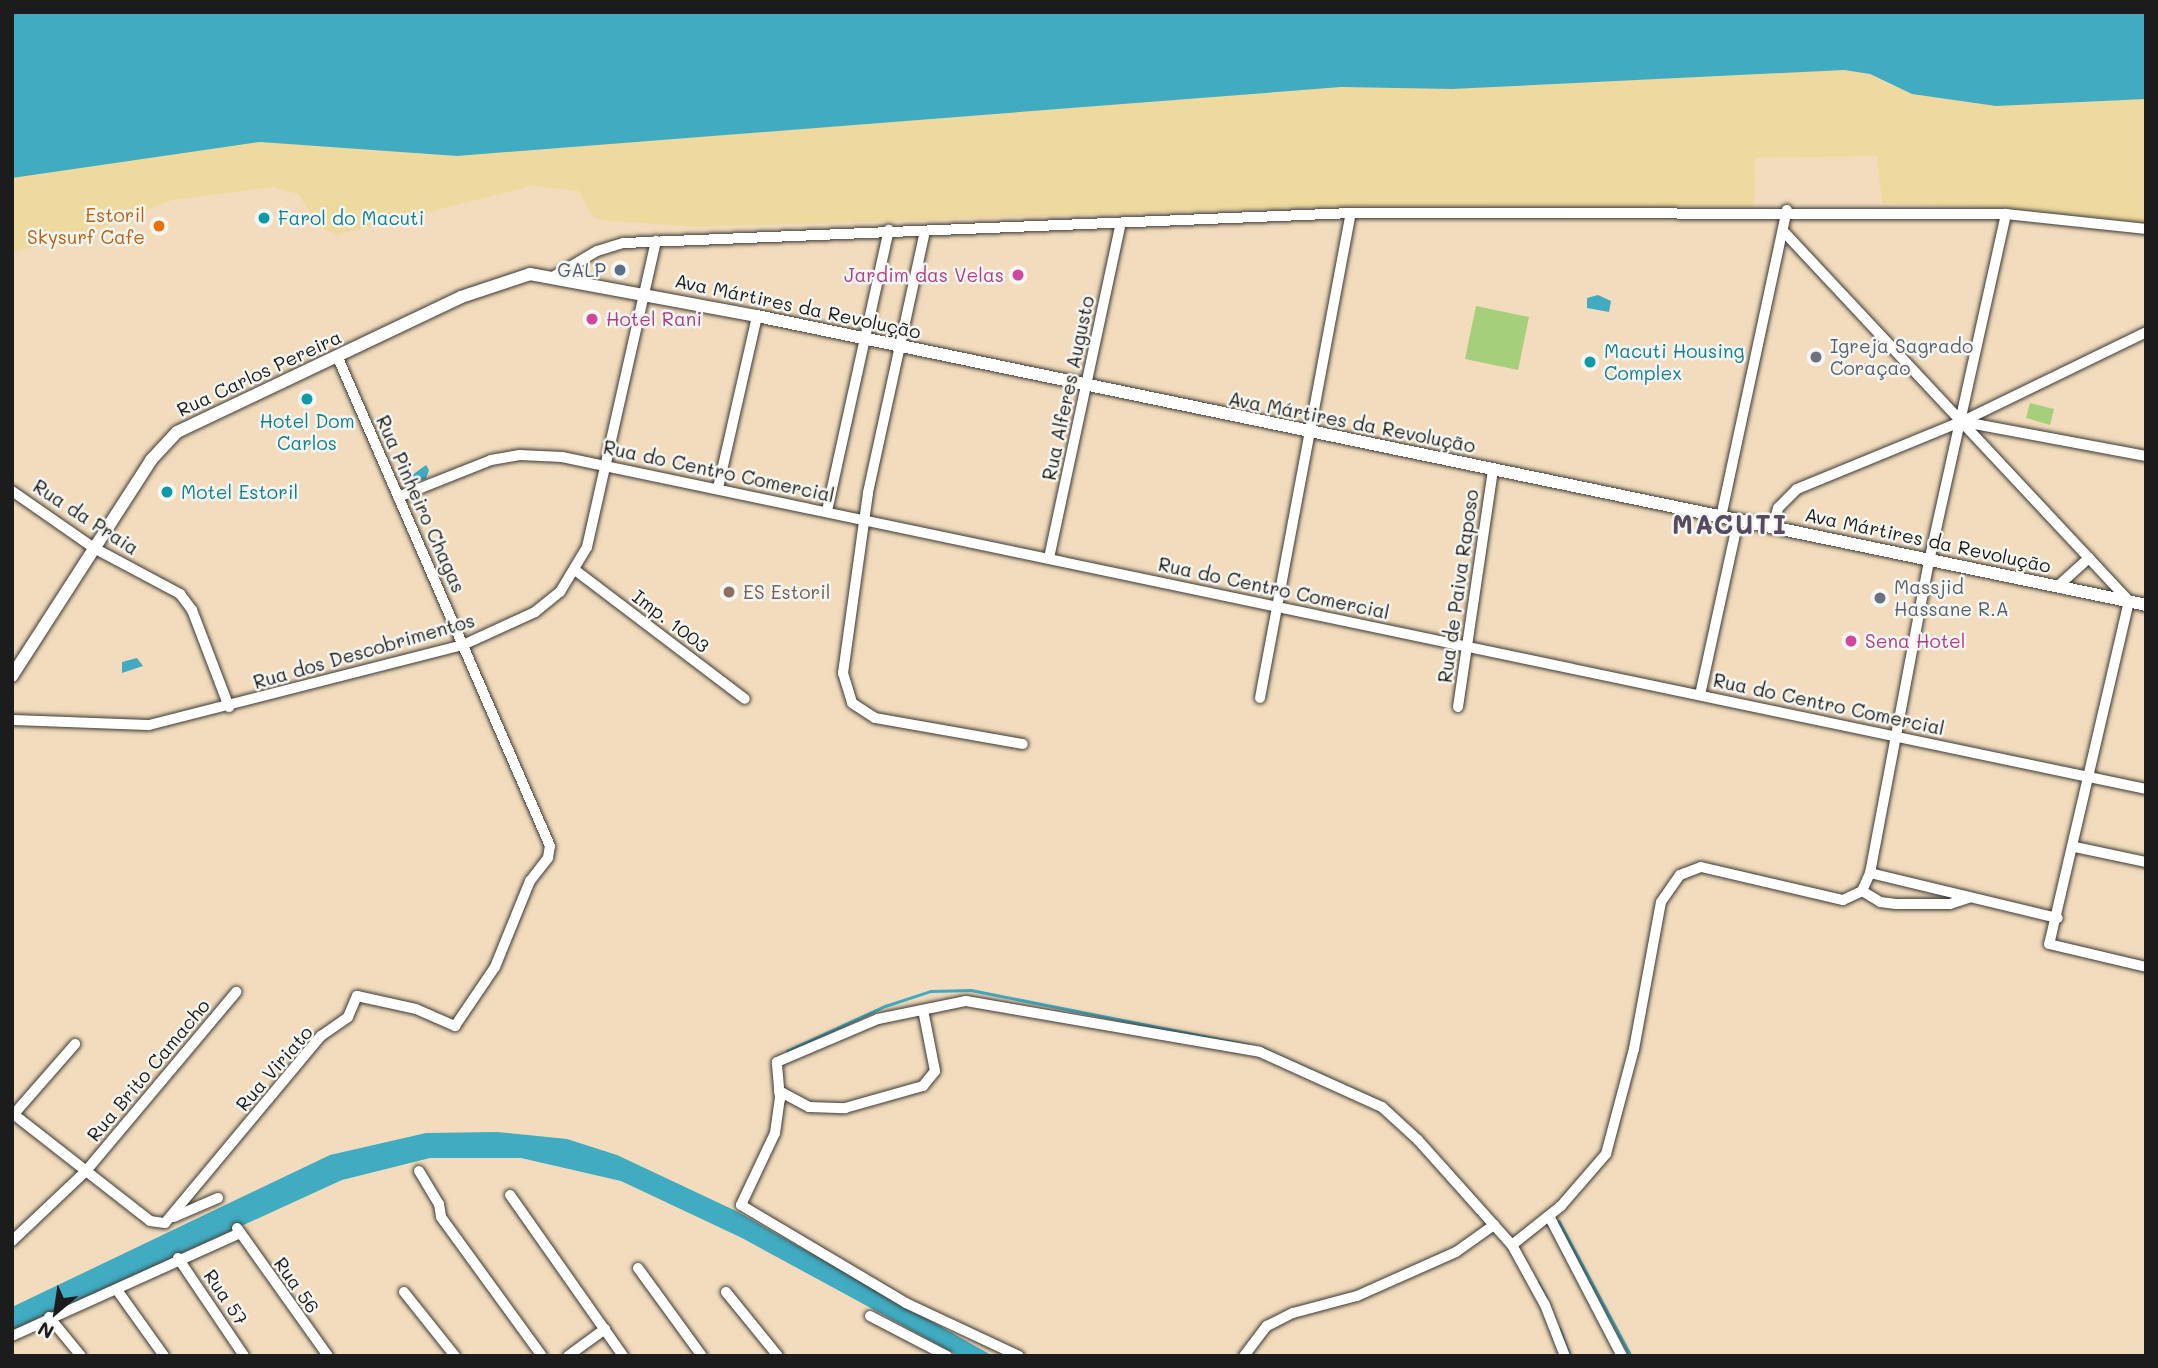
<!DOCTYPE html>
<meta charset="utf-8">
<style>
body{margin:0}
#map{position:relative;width:2158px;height:1368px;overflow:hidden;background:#f2dcbd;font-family:Mali,sans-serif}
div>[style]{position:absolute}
.green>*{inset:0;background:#a5cf7b}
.sand>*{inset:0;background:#eeda9e}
.water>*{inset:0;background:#41abc1}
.stream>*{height:2.5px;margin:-1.25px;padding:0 1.25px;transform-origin:1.25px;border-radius:1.25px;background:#41abc1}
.roads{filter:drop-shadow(0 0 2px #3c3934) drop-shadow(0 0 2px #3c3934)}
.minor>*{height:10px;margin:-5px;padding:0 5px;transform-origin:5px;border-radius:5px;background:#fff}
.tertiary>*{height:12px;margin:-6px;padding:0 6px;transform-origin:6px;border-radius:6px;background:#fff}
.dots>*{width:19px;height:19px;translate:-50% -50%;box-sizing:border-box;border:4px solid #f6f6f2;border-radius:50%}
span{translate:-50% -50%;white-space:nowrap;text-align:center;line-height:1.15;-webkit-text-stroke:5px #f6f6f2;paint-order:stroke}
.food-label{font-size:19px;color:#c56008}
.right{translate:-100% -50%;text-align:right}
.culture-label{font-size:19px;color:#0d838f}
.left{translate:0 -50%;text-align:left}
.service-label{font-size:19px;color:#4e5e75}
.hotel-label{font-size:19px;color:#b23c85}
.street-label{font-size:19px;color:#1c1c1c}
.worship-label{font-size:19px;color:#5b616d}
.education-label{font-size:19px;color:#785e54}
.district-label{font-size:26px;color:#564b60;font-weight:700;letter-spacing:2px}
.frame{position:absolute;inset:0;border:14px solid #1c1c1c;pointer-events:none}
.north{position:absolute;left:21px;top:1277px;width:70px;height:70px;-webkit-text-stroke:5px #f6f6f2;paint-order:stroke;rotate:209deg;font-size:19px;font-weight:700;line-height:28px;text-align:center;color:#1c1c1c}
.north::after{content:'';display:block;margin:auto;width:24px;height:32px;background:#1c1c1c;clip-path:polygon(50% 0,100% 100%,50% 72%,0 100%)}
</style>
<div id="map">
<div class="green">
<div style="clip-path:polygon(1476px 306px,1529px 317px,1518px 370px,1465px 359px)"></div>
<div style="clip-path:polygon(2030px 403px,2054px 409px,2050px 425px,2026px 418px)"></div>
</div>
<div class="sand">
<div style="clip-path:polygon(1844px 70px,1870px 74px,1891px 86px,1996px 106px,2146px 99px,2146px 224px,2015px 209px,1882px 203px,1877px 156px,1755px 158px,1754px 207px,1353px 206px,697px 227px,601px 220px,593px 217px,579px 191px,532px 186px,336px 235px,319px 226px,298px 194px,273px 187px,172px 200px,77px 237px,12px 252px,12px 178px,260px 142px,457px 156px,1341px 87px,1452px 89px)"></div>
</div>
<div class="water">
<div style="clip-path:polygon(12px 12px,2146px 12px,2146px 99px,1996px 106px,1912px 94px,1870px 74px,1844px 70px,1452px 89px,1341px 87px,457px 156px,260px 142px,12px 178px)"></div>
<div style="clip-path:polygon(1598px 295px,1611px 301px,1609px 312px,1587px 308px,1587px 298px)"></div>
<div style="clip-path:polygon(426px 465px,429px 470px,426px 479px,410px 483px,408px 478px)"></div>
<div style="clip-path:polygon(137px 658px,143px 666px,122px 673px,122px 662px)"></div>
<div style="clip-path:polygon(497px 1132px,567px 1139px,617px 1155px,736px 1211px,993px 1356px,959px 1356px,742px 1238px,621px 1181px,521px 1158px,430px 1158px,342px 1180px,12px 1331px,12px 1307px,330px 1155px,426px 1133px)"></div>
</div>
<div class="stream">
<div style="left:1262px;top:1048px;width:126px;rotate:24.3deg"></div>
<div style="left:787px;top:1051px;width:108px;rotate:-24.7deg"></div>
<div style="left:885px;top:1006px;width:48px;rotate:-18.1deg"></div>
<div style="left:931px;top:991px;width:40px;rotate:-1.4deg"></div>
<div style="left:971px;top:990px;width:283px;rotate:11.2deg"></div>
<div style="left:1559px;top:1221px;width:153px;rotate:61.9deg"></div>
<div style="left:1538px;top:1282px;width:17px;rotate:62deg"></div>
<div style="left:1560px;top:1329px;width:29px;rotate:70deg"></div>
</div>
<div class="roads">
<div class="minor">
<div style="left:2006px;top:214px;width:355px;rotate:102.5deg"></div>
<div style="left:1929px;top:561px;width:318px;rotate:100.7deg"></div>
<div style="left:1870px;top:873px;width:193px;rotate:13.5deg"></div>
<div style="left:925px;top:231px;width:268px;rotate:102.3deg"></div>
<div style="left:868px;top:493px;width:182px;rotate:97.9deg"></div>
<div style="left:843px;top:673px;width:31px;rotate:73deg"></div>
<div style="left:852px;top:703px;width:27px;rotate:33deg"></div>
<div style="left:875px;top:718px;width:150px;rotate:10deg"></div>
<div style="left:1785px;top:233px;width:504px;rotate:46.93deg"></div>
<div style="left:2129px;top:601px;width:352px;rotate:103.1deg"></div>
<div style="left:2049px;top:944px;width:100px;rotate:13.3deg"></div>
<div style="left:551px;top:278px;width:53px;rotate:-30.4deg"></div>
<div style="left:597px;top:251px;width:28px;rotate:-17deg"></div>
<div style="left:624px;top:243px;width:728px;rotate:-2.36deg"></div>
<div style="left:1351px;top:213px;width:655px;rotate:0.09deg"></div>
<div style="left:2006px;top:214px;width:141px;rotate:6.1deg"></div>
<div style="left:1964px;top:422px;width:185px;rotate:10.6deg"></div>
<div style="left:718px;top:488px;width:176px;rotate:-77.2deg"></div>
<div style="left:12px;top:491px;width:100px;rotate:34.8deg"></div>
<div style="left:94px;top:548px;width:98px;rotate:28.1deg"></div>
<div style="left:180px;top:594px;width:20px;rotate:53deg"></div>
<div style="left:192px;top:610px;width:104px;rotate:69.1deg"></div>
<div style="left:398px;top:497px;width:100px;rotate:-21.7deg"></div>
<div style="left:491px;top:460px;width:29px;rotate:-10deg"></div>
<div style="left:520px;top:455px;width:42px;rotate:2.7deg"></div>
<div style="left:562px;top:457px;width:1618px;rotate:11.84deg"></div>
<div style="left:827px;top:511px;width:288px;rotate:-77.6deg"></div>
<div style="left:1721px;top:517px;width:314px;rotate:-77.9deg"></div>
<div style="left:1772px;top:528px;width:21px;rotate:-73deg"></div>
<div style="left:1778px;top:508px;width:27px;rotate:-45deg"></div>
<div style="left:1797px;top:489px;width:179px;rotate:-22.3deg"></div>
<div style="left:1963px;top:421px;width:203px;rotate:-25.9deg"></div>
<div style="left:1049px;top:558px;width:340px;rotate:-77.9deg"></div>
<div style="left:575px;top:570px;width:213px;rotate:37.2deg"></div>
<div style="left:2058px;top:586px;width:42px;rotate:-42.1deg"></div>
<div style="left:1700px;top:695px;width:179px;rotate:-77.7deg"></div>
<div style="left:1260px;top:698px;width:493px;rotate:-79.4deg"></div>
<div style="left:1458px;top:707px;width:240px;rotate:-81.6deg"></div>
<div style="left:12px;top:720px;width:137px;rotate:2.1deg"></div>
<div style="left:149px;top:725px;width:324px;rotate:-14.3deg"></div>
<div style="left:463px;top:645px;width:79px;rotate:-24.6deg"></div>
<div style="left:535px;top:612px;width:32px;rotate:-39deg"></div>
<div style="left:560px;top:592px;width:52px;rotate:-59deg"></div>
<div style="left:587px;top:547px;width:314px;rotate:-77.3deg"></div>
<div style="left:2075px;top:847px;width:73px;rotate:11.9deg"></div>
<div style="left:1862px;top:891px;width:21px;rotate:31deg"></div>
<div style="left:1880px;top:902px;width:16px;rotate:7deg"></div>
<div style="left:1896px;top:904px;width:54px"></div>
<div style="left:1950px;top:904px;width:20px;rotate:-18deg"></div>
<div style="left:779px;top:1091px;width:34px;rotate:28deg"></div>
<div style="left:809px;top:1107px;width:36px;rotate:2deg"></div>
<div style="left:845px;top:1108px;width:81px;rotate:-15.8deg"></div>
<div style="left:923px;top:1086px;width:19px;rotate:-51deg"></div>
<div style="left:935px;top:1071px;width:62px;rotate:-101.1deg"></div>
<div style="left:12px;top:1113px;width:175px;rotate:38deg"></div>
<div style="left:150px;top:1221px;width:15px;rotate:8deg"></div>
<div style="left:165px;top:1223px;width:244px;rotate:-50.2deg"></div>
<div style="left:321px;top:1036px;width:33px;rotate:-35deg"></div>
<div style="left:348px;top:1017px;width:23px;rotate:-67deg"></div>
<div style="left:357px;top:996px;width:60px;rotate:12.4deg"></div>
<div style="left:416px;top:1009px;width:43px;rotate:23.6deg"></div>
<div style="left:455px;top:1026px;width:71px;rotate:-55.9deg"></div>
<div style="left:495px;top:967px;width:93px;rotate:-67.9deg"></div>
<div style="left:530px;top:881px;width:29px;rotate:-52deg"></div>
<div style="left:548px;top:858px;width:12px;rotate:-81deg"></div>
<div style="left:550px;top:846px;width:532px;rotate:-113.48deg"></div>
<div style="left:14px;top:1114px;width:93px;rotate:-48.9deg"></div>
<div style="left:419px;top:1171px;width:39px;rotate:59deg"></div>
<div style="left:439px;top:1204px;width:13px;rotate:81deg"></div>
<div style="left:441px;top:1217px;width:172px;rotate:54deg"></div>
<div style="left:510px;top:1195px;width:197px;rotate:54.9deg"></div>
<div style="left:1549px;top:1216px;width:158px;rotate:62.5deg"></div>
<div style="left:174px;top:1217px;width:48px;rotate:-23.4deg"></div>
<div style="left:237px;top:1228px;width:157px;rotate:54.6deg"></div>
<div style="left:12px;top:1241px;width:102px;rotate:-43.4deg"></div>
<div style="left:86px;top:1171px;width:234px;rotate:-50deg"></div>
<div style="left:1512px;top:1245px;width:63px;rotate:-38.5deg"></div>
<div style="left:1561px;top:1206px;width:69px;rotate:-49.1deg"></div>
<div style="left:1606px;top:1154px;width:109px;rotate:-75.1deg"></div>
<div style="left:1634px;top:1049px;width:149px;rotate:-79.6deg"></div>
<div style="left:1661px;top:902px;width:33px;rotate:-55deg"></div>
<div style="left:1680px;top:875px;width:22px;rotate:-21deg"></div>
<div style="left:1701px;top:867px;width:146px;rotate:13.1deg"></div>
<div style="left:1843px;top:900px;width:21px;rotate:-25deg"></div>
<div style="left:1862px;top:891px;width:20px;rotate:-66deg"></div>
<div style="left:178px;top:1258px;width:118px;rotate:56deg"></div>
<div style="left:638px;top:1268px;width:109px;rotate:54deg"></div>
<div style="left:117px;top:1290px;width:81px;rotate:54.5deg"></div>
<div style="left:404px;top:1292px;width:82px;rotate:51.4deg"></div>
<div style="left:726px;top:1292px;width:82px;rotate:50.9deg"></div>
<div style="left:870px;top:1316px;width:87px;rotate:27.5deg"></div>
<div style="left:49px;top:1317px;width:50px;rotate:50.6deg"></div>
<div style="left:12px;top:1336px;width:250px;rotate:-24.3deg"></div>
<div style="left:568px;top:1356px;width:46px;rotate:-36.1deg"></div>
<div style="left:1019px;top:1356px;width:125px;rotate:-154.9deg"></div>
<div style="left:906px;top:1303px;width:192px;rotate:-149.3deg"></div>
<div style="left:741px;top:1205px;width:80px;rotate:-64.7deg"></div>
<div style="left:775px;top:1133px;width:34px;rotate:-82deg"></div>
<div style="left:780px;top:1099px;width:37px;rotate:-95deg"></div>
<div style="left:777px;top:1062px;width:110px;rotate:-23.1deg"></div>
<div style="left:878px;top:1019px;width:90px;rotate:-11.6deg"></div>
<div style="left:966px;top:1001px;width:298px;rotate:9.8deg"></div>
<div style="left:1260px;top:1052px;width:134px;rotate:24.3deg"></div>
<div style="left:1382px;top:1107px;width:49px;rotate:42.5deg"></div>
<div style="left:1418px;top:1140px;width:141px;rotate:48.2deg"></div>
<div style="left:1512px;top:1245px;width:68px;rotate:61.2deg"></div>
<div style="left:1545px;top:1305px;width:55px;rotate:68.6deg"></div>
<div style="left:1244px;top:1356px;width:38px;rotate:-53deg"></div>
<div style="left:1267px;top:1326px;width:29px;rotate:-27deg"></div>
<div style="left:1293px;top:1313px;width:66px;rotate:-14.9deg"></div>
<div style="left:1357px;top:1296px;width:108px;rotate:-24deg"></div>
<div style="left:1456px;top:1252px;width:47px;rotate:-35.4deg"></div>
</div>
<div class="tertiary">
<div style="left:12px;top:676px;width:257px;rotate:-57.2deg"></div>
<div style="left:151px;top:460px;width:38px;rotate:-47deg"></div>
<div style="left:177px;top:432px;width:314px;rotate:-25.4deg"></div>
<div style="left:461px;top:297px;width:73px;rotate:-18.4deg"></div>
<div style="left:530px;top:274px;width:231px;rotate:10.5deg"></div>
<div style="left:757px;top:316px;width:1419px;rotate:11.75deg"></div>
</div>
</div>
<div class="dots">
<div style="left:264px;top:218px;background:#0f9aa8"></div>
<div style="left:159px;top:226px;background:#e8710a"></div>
<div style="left:620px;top:270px;background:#5c6f8a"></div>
<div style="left:1018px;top:275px;background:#d1479c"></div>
<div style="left:592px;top:319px;background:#d1479c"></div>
<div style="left:1816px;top:357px;background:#6b7280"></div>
<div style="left:1590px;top:362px;background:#0f9aa8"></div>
<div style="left:307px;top:399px;background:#0f9aa8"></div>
<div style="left:167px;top:492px;background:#0f9aa8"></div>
<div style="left:729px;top:592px;background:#8d6e63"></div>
<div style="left:1880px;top:598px;background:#6b7280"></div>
<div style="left:1851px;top:641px;background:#d1479c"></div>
</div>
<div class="food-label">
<span class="right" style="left:145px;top:226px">Estoril<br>Skysurf Cafe</span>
</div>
<div class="culture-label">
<span class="left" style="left:278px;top:218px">Farol do Macuti</span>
<span class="left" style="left:1604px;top:362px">Macuti Housing<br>Complex</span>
<span style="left:307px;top:432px">Hotel Dom<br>Carlos</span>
<span class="left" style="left:181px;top:492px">Motel Estoril</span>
</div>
<div class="service-label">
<span class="right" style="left:606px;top:270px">GALP</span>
</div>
<div class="hotel-label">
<span class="right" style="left:1004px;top:275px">Jardim das Velas</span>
<span class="left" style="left:606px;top:319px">Hotel Rani</span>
<span class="left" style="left:1865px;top:641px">Sena Hotel</span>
</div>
<div class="street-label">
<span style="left:798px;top:306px;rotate:12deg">Ava Mártires da Revolução</span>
<span style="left:259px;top:373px;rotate:-25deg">Rua Carlos Pereira</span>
<span style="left:1068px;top:388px;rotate:-78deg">Rua Alferes Augusto</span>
<span style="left:1352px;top:422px;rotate:11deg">Ava Mártires da Revolução</span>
<span style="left:719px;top:471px;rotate:12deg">Rua do Centro Comercial</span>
<span style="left:421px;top:504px;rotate:66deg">Rua Pinheiro Chagas</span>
<span style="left:86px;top:517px;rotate:33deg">Rua da Praia</span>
<span style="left:1928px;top:540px;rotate:12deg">Ava Mártires da Revolução</span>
<span style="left:1458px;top:586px;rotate:-82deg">Rua de Paiva Raposo</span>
<span style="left:1274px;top:588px;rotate:12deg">Rua do Centro Comercial</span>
<span style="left:671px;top:621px;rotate:37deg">Imp. 1003</span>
<span style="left:364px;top:651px;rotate:-16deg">Rua dos Descobrimentos</span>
<span style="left:1829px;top:704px;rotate:12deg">Rua do Centro Comercial</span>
<span style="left:274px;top:1068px;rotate:-49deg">Rua Viriato</span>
<span style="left:148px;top:1070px;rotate:-50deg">Rua Brito Camacho</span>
<span style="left:297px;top:1285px;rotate:55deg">Rua 56</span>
<span style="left:226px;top:1297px;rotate:56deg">Rua 57</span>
</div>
<div class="worship-label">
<span class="left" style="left:1830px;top:357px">Igreja Sagrado<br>Coraçao</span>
<span class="left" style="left:1894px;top:598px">Massjid<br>Hassane R.A</span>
</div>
<div class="education-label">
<span class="left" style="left:743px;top:592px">ES Estoril</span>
</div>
<div class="district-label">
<span style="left:1730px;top:525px">MACUTI</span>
</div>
<div class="frame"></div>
<div class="north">N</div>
</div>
